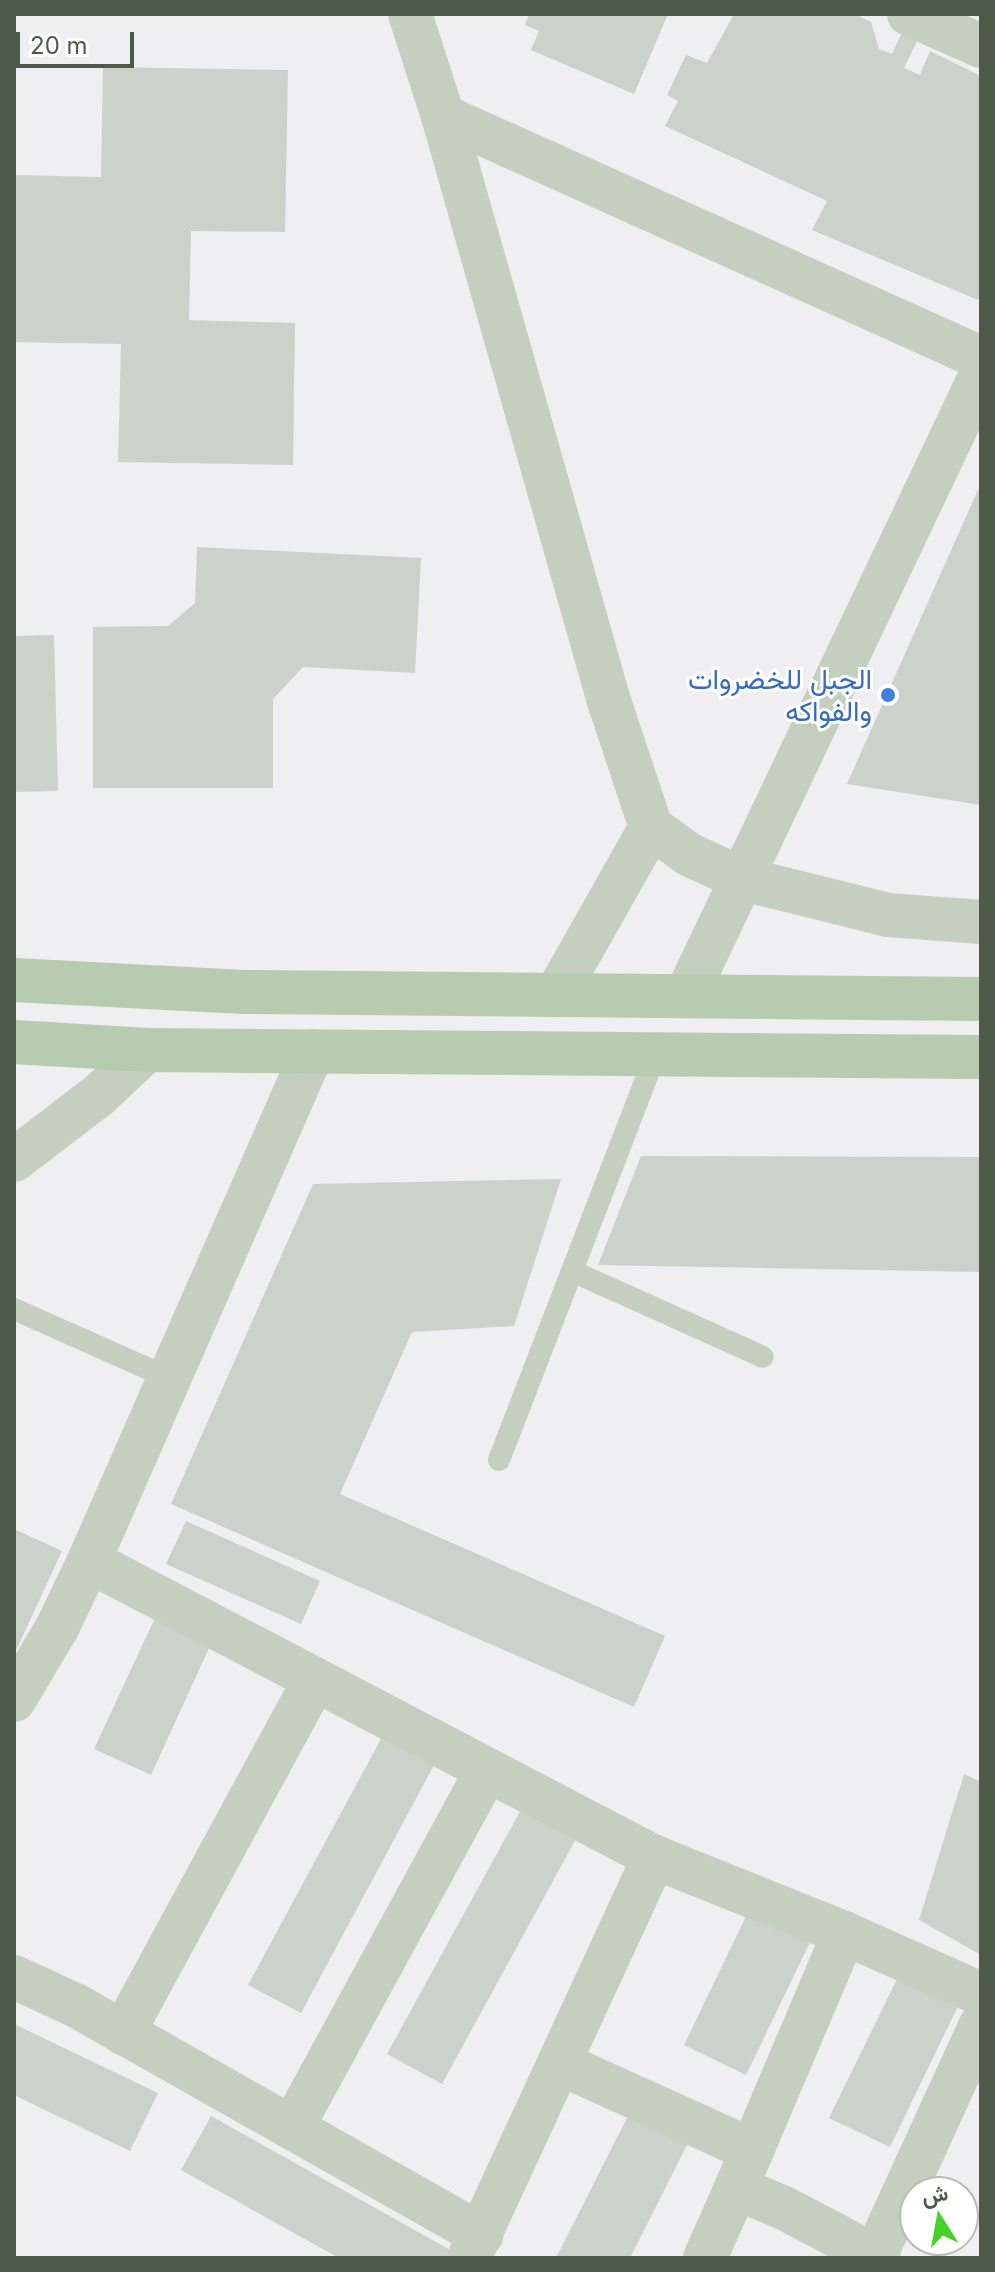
<!DOCTYPE html>
<meta charset="utf-8">
<style>
body{margin:0}
#map{position:relative;width:995px;height:2272px;overflow:hidden;background:#efeef0;font-family:Inter,Vazirmatn,sans-serif}
div>[style]{position:absolute}
.building>*{inset:0;background:#ccd2cb}
.service>*{height:22px;margin:-11px;padding:0 11px;transform-origin:11px;border-radius:11px;background:#c5cfbf}
.minor>*{height:44px;margin:-22px;padding:0 22px;transform-origin:22px;border-radius:22px;background:#c5cfbf}
.primary>*{height:44px;margin:-22px;padding:0 22px;transform-origin:22px;border-radius:22px;background:#b6cbaf}
.dots>*{width:22px;height:22px;translate:-50% -50%;box-sizing:border-box;border:4px solid #fff;border-radius:50%}
span{translate:-50% -50%;white-space:nowrap;text-align:center;line-height:1.15;-webkit-text-stroke:6px #fff;paint-order:stroke}
.shop-label{font-size:28px;color:#366cbe}
.right{translate:-100% -50%;text-align:right}
.frame{position:absolute;inset:0;border:16px solid #4d5a47;pointer-events:none}
.north{position:absolute;left:899px;top:2176px;width:80px;height:80px;box-sizing:border-box;background:#fff;border:2px solid #b8bdb5;border-radius:50%;rotate:349deg;font-size:22px;font-weight:700;line-height:32px;text-align:center;color:#4d5a47}
.north::after{content:'';display:block;margin:auto;width:28px;height:36px;background:#46d325;clip-path:polygon(50% 0,100% 100%,50% 72%,0 100%)}
.scale{position:absolute;left:16px;top:32px;width:118px;height:36px;box-sizing:border-box;border:4px solid #4d5a47;border-top:0;padding-left:10px;font-size:24px;line-height:28px;white-space:nowrap;color:#4d5a47;-webkit-text-stroke:6px #fff;paint-order:stroke}
</style>
<div id="map">
<div class="building">
<div style="clip-path:polygon(529px 14px,668px 14px,634px 94px,531px 50px,539px 31px,525px 25px)"></div>
<div style="clip-path:polygon(734px 14px,855px 14px,871px 22px,879px 49px,892px 54px,907px 22px,923px 29px,904px 68px,920px 75px,930px 51px,981px 76px,981px 294px,978px 300px,812px 230px,827px 201px,665px 126px,678px 101px,667px 95px,686px 55px,707px 63px)"></div>
<div style="clip-path:polygon(103px 67px,288px 70px,285px 232px,191px 231px,189px 320px,295px 323px,293px 465px,118px 462px,121px 344px,14px 342px,14px 175px,101px 177px)"></div>
<div style="clip-path:polygon(981px 483px,981px 805px,847px 784px)"></div>
<div style="clip-path:polygon(197px 547px,421px 558px,415px 673px,303px 667px,273px 699px,273px 788px,93px 788px,93px 627px,168px 626px,195px 603px)"></div>
<div style="clip-path:polygon(54px 635px,58px 791px,14px 792px,14px 636px)"></div>
<div style="clip-path:polygon(641px 1156px,981px 1157px,981px 1272px,598px 1265px)"></div>
<div style="clip-path:polygon(561px 1179px,514px 1326px,412px 1332px,340px 1494px,665px 1636px,634px 1707px,171px 1504px,313px 1184px)"></div>
<div style="clip-path:polygon(186px 1521px,320px 1581px,301px 1624px,166px 1564px)"></div>
<div style="clip-path:polygon(14px 1529px,62px 1551px,14px 1655px)"></div>
<div style="clip-path:polygon(154px 1620px,210px 1646px,151px 1775px,94px 1749px)"></div>
<div style="clip-path:polygon(382px 1737px,434px 1765px,301px 2013px,248px 1985px)"></div>
<div style="clip-path:polygon(964px 1774px,981px 1782px,981px 1955px,919px 1920px)"></div>
<div style="clip-path:polygon(522px 1808px,577px 1837px,442px 2084px,387px 2054px)"></div>
<div style="clip-path:polygon(751px 1906px,813px 1936px,746px 2075px,684px 2045px)"></div>
<div style="clip-path:polygon(899px 1975px,959px 2004px,890px 2147px,829px 2118px)"></div>
<div style="clip-path:polygon(14px 2024px,158px 2093px,130px 2151px,14px 2095px)"></div>
<div style="clip-path:polygon(632px 2108px,691px 2137px,630px 2258px,556px 2258px)"></div>
<div style="clip-path:polygon(211px 2116px,452px 2251px,448px 2258px,339px 2258px,181px 2170px)"></div>
</div>
<div class="service">
<div style="left:572px;top:1271px;width:209px;rotate:24.2deg"></div>
<div style="left:14px;top:1309px;width:170px;rotate:24deg"></div>
<div style="left:499px;top:1460px;width:436px;rotate:-68.9deg"></div>
</div>
<div class="minor">
<div style="left:410px;top:14px;width:107px;rotate:72.1deg"></div>
<div style="left:443px;top:116px;width:605px;rotate:74.17deg"></div>
<div style="left:608px;top:698px;width:136px;rotate:71.6deg"></div>
<div style="left:651px;top:827px;width:48px;rotate:35.7deg"></div>
<div style="left:690px;top:855px;width:58px;rotate:24.4deg"></div>
<div style="left:743px;top:879px;width:149px;rotate:13.9deg"></div>
<div style="left:888px;top:915px;width:93px;rotate:4.3deg"></div>
<div style="left:909px;top:14px;width:79px;rotate:24deg"></div>
<div style="left:443px;top:116px;width:590px;rotate:24.22deg"></div>
<div style="left:556px;top:995px;width:193px;rotate:-60.5deg"></div>
<div style="left:686px;top:996px;width:688px;rotate:-64.59deg"></div>
<div style="left:14px;top:1160px;width:107px;rotate:-37.4deg"></div>
<div style="left:99px;top:1095px;width:66px;rotate:-43.2deg"></div>
<div style="left:89px;top:1561px;width:638px;rotate:27.65deg"></div>
<div style="left:654px;top:1857px;width:205px;rotate:21.8deg"></div>
<div style="left:844px;top:1933px;width:150px;rotate:24deg"></div>
<div style="left:14px;top:1700px;width:84px;rotate:-59.2deg"></div>
<div style="left:57px;top:1628px;width:74px;rotate:-64.5deg"></div>
<div style="left:89px;top:1561px;width:557px;rotate:-66.29deg"></div>
<div style="left:14px;top:1977px;width:67px;rotate:24.7deg"></div>
<div style="left:75px;top:2005px;width:467px;rotate:29.5deg"></div>
<div style="left:123px;top:2033px;width:402px;rotate:-61.5deg"></div>
<div style="left:559px;top:2063px;width:212px;rotate:24.3deg"></div>
<div style="left:292px;top:2128px;width:408px;rotate:-61.4deg"></div>
<div style="left:736px;top:2188px;width:277px;rotate:-67deg"></div>
<div style="left:875px;top:2256px;width:255px;rotate:-65.4deg"></div>
<div style="left:469px;top:2258px;width:442px;rotate:-65.2deg"></div>
<div style="left:705px;top:2258px;width:77px;rotate:-66.1deg"></div>
<div style="left:736px;top:2188px;width:52px;rotate:22.6deg"></div>
<div style="left:784px;top:2208px;width:107px;rotate:27.8deg"></div>
</div>
<div class="primary">
<div style="left:14px;top:980px;width:230px;rotate:3deg"></div>
<div style="left:244px;top:992px;width:737px;rotate:0.54deg"></div>
<div style="left:14px;top:1042px;width:133px;rotate:3.4deg"></div>
<div style="left:147px;top:1050px;width:834px;rotate:0.48deg"></div>
</div>
<div class="dots">
<div style="left:888px;top:695px;background:#3f7fe0"></div>
</div>
<div class="shop-label">
<span class="right" style="left:872px;top:695px">الجبل للخضروات<br>والفواكه</span>
</div>
<div class="frame"></div>
<div class="north">ش</div>
<div class="scale">20 m</div>
</div>
